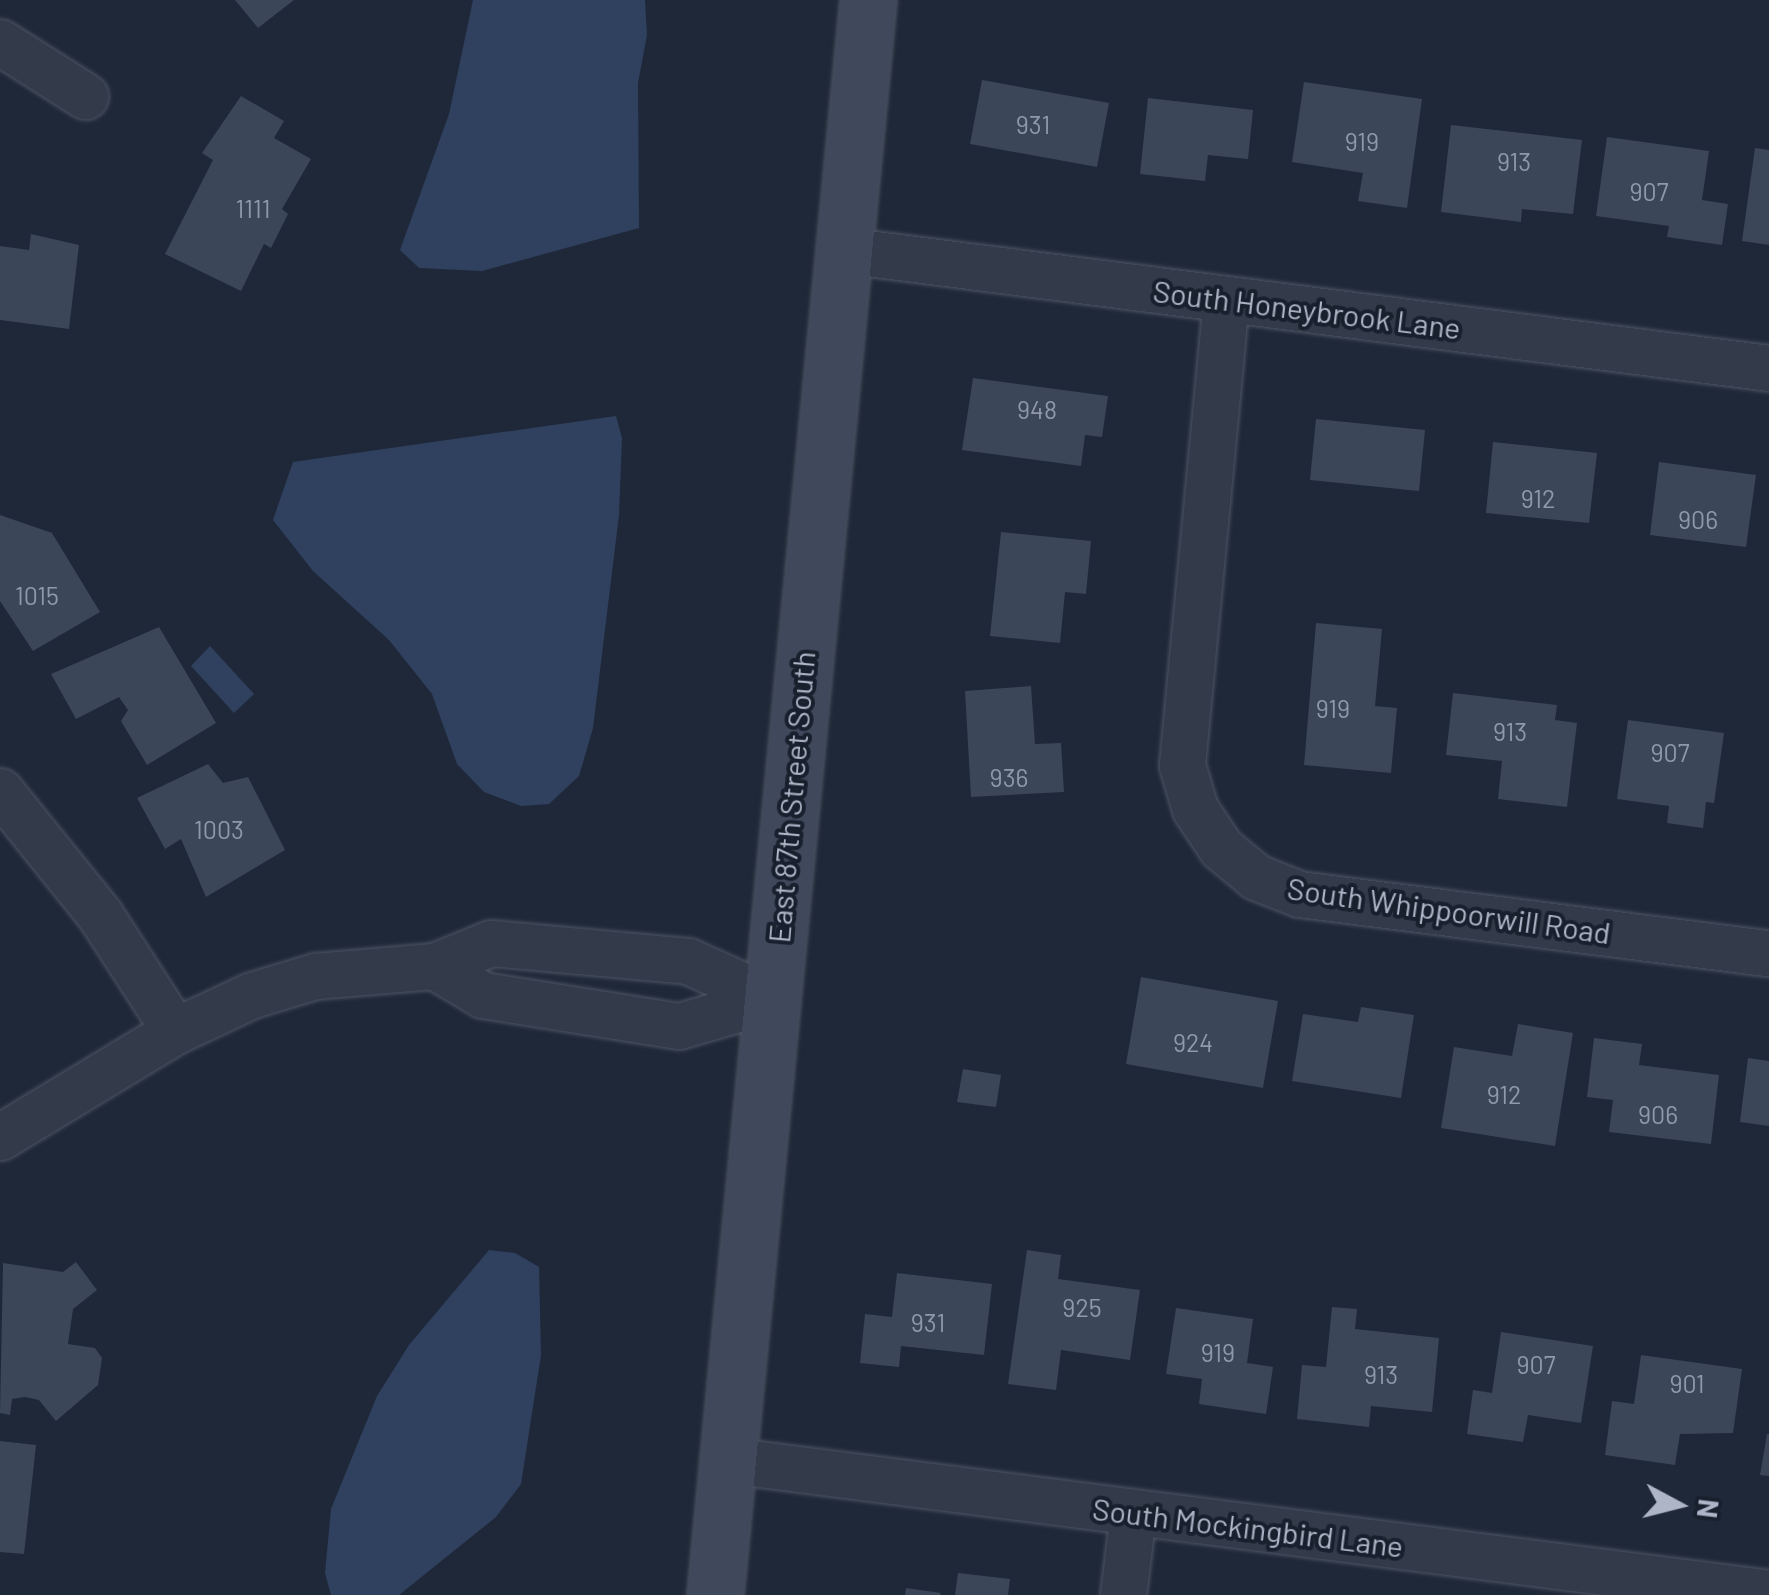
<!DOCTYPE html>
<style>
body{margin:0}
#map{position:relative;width:1769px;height:1595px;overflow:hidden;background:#1f2838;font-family:Barlow,sans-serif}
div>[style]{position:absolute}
.water>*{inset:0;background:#30405f}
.building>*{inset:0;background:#3b4659}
.roads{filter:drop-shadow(0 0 2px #4d5564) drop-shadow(0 0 2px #4d5564)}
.street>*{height:45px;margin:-22.5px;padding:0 22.5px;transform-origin:22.5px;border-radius:22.5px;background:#333a49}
.secondary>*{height:55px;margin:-27.5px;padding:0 27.5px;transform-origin:27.5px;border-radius:27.5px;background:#40495c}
span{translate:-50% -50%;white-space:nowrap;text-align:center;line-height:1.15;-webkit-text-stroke:8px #18202d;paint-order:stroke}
.number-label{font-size:25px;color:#9099ab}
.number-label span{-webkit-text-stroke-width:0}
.street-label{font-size:30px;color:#adb5c6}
.north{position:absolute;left:1629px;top:1455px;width:100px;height:100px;-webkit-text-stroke:8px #18202d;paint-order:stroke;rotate:97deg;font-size:28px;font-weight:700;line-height:40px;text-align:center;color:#adb5c6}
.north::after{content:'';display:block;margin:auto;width:35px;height:45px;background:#adb5c6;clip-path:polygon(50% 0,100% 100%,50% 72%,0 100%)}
</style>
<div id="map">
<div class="water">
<div style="clip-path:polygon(473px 0,645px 0,647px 35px,638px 83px,639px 228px,482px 271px,419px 268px,400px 250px,449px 114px)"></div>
<div style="clip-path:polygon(616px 416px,622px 438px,619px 515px,593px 728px,579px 776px,549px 804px,521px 806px,484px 792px,457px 764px,432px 694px,389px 640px,313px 571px,273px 520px,293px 462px)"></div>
<div style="clip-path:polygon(210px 646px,254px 694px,234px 713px,191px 666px)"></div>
<div style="clip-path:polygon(489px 1250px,515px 1253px,539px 1267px,541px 1355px,521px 1484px,496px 1517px,399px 1595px,331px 1595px,325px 1573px,331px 1509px,377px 1396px,409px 1345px)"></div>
</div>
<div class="building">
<div style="clip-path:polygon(235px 0,294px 0,258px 28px)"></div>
<div style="clip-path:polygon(982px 80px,1109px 103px,1097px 167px,970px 144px)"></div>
<div style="clip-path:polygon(1304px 82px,1422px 99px,1407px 208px,1358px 201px,1363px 173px,1292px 162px)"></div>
<div style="clip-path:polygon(241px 96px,284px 121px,274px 138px,311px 159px,282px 209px,288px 214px,271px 248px,264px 244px,241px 291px,165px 254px,213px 160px,202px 153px)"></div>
<div style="clip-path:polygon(1148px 98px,1253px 110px,1248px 159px,1208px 155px,1205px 181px,1140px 174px)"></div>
<div style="clip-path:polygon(1451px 125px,1582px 140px,1573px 214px,1522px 209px,1521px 222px,1441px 212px)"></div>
<div style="clip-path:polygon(1607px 137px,1709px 151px,1702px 200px,1728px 204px,1722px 245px,1667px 237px,1669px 226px,1596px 216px)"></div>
<div style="clip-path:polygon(1755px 148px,1769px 150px,1769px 245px,1742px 241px)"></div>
<div style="clip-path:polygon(31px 234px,79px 245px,69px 329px,0 320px,0 246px,29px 250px)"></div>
<div style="clip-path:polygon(973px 378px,1108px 396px,1102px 437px,1085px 435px,1081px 466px,962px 450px)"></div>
<div style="clip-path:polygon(1316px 419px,1425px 430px,1419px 491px,1310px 480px)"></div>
<div style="clip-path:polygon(1493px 442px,1597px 453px,1589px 523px,1486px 513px)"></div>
<div style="clip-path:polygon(1659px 462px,1756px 475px,1746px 547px,1650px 535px)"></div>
<div style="clip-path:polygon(0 515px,52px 533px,100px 612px,33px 651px,0 601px)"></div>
<div style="clip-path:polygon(1001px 532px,1091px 541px,1086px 594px,1065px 592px,1060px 643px,990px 636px)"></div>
<div style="clip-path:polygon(1316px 623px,1382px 629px,1375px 706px,1397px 708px,1391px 773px,1304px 765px)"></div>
<div style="clip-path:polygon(159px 627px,216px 723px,147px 765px,121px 721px,128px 710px,119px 697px,76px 719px,51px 674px)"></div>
<div style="clip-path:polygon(1031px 686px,1035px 744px,1061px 743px,1064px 792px,971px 797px,965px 691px)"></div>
<div style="clip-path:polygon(1453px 693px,1557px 705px,1555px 720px,1577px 723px,1567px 807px,1498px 799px,1502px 761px,1446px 755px)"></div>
<div style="clip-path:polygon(1628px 720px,1724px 733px,1714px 803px,1706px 802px,1703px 828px,1667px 823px,1669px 806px,1617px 799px)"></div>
<div style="clip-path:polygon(208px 764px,223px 783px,248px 777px,285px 850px,206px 897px,181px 839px,165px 849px,137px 798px)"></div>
<div style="clip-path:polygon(1141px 977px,1278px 1001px,1263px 1088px,1126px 1064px)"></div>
<div style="clip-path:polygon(1361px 1007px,1414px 1015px,1401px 1098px,1292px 1081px,1303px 1014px,1358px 1022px)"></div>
<div style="clip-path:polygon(1518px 1024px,1573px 1033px,1555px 1146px,1441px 1128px,1454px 1047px,1512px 1056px)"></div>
<div style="clip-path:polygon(1594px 1038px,1642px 1044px,1639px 1065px,1719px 1075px,1711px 1144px,1609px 1132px,1613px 1100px,1587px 1097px)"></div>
<div style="clip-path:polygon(1748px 1058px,1769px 1061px,1769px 1126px,1740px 1122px)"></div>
<div style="clip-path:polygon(963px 1069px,1001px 1075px,996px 1107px,957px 1102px)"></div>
<div style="clip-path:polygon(1027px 1250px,1061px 1255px,1058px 1279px,1140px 1290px,1130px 1360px,1061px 1350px,1056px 1390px,1008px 1384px)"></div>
<div style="clip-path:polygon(76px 1262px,97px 1290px,73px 1309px,68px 1344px,95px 1348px,102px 1358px,98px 1385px,56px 1421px,39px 1400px,25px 1397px,12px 1399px,10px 1415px,0 1413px,3px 1263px,63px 1272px)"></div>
<div style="clip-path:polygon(897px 1273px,992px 1284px,984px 1355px,901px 1346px,899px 1367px,860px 1363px,865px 1314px,892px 1317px)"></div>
<div style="clip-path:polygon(1332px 1307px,1357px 1309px,1355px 1329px,1439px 1338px,1432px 1412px,1371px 1406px,1369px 1427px,1297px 1419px,1302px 1365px,1326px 1367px)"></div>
<div style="clip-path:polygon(1176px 1308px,1253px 1319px,1247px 1363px,1273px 1367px,1266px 1414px,1199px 1404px,1202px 1379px,1166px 1374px)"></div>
<div style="clip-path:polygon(1501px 1332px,1593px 1346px,1581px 1423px,1528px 1415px,1523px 1442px,1467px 1434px,1473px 1390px,1492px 1393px)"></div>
<div style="clip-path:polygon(1641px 1355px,1742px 1369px,1733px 1433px,1680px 1434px,1675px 1465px,1605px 1455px,1612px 1401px,1634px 1404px)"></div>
<div style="clip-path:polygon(1767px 1434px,1769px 1434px,1769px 1476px,1760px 1475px)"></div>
<div style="clip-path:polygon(0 1441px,36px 1445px,24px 1554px,0 1552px)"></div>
<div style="clip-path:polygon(958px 1573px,1010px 1579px,1008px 1595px,955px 1595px)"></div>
<div style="clip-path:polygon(906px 1588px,941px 1593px,940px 1595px,905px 1595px)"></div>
</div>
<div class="roads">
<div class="street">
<div style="left:0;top:42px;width:101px;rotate:32.4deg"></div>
<div style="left:844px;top:250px;width:932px;rotate:7.27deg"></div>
<div style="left:1226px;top:299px;width:468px;rotate:95.4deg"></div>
<div style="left:1182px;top:765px;width:46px;rotate:73.5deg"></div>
<div style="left:1195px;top:809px;width:47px;rotate:56.3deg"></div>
<div style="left:1221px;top:848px;width:45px;rotate:39.6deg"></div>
<div style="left:1256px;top:877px;width:46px;rotate:21.6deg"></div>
<div style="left:1299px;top:894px;width:474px;rotate:7.2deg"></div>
<div style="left:0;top:791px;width:159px;rotate:51.1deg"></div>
<div style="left:100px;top:915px;width:138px;rotate:57.1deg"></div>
<div style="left:434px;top:966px;width:57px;rotate:30.6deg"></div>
<div style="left:483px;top:995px;width:198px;rotate:9deg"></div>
<div style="left:679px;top:1026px;width:97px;rotate:-16.2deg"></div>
<div style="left:0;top:1137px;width:205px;rotate:-31.2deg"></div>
<div style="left:175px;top:1031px;width:85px;rotate:-25.1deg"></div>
<div style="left:252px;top:995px;width:66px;rotate:-16.8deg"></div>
<div style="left:315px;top:976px;width:119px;rotate:-4.8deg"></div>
<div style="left:434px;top:966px;width:61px;rotate:-22deg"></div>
<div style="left:491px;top:943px;width:198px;rotate:5.2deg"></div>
<div style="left:688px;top:961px;width:92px;rotate:24.3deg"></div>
<div style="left:728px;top:1460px;width:1049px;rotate:7.28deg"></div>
<div style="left:1123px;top:1595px;width:83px;rotate:-83deg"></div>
</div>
<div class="secondary">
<div style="left:715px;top:1595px;width:1602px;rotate:-84.52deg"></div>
</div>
</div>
<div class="number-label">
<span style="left:1033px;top:124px">931</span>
<span style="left:1362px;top:141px">919</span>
<span style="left:1514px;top:161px">913</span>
<span style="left:1649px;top:191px">907</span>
<span style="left:253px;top:208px">1111</span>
<span style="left:1037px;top:409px">948</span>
<span style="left:1538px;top:498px">912</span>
<span style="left:1698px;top:519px">906</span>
<span style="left:37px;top:595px">1015</span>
<span style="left:1333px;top:708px">919</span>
<span style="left:1510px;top:731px">913</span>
<span style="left:1670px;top:752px">907</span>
<span style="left:1009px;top:777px">936</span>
<span style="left:219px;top:829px">1003</span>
<span style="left:1193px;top:1042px">924</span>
<span style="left:1504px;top:1094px">912</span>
<span style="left:1658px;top:1114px">906</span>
<span style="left:1082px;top:1307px">925</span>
<span style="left:928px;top:1322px">931</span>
<span style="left:1218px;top:1352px">919</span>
<span style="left:1536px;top:1364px">907</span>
<span style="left:1381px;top:1374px">913</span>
<span style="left:1687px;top:1383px">901</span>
</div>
<div class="street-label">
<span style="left:1307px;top:309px;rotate:7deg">South Honeybrook Lane</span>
<span style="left:791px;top:797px;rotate:-85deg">East 87th Street South</span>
<span style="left:1449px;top:910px;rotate:8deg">South Whippoorwill Road</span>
<span style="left:1248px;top:1527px;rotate:7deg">South Mockingbird Lane</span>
</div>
<div class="north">N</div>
</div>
